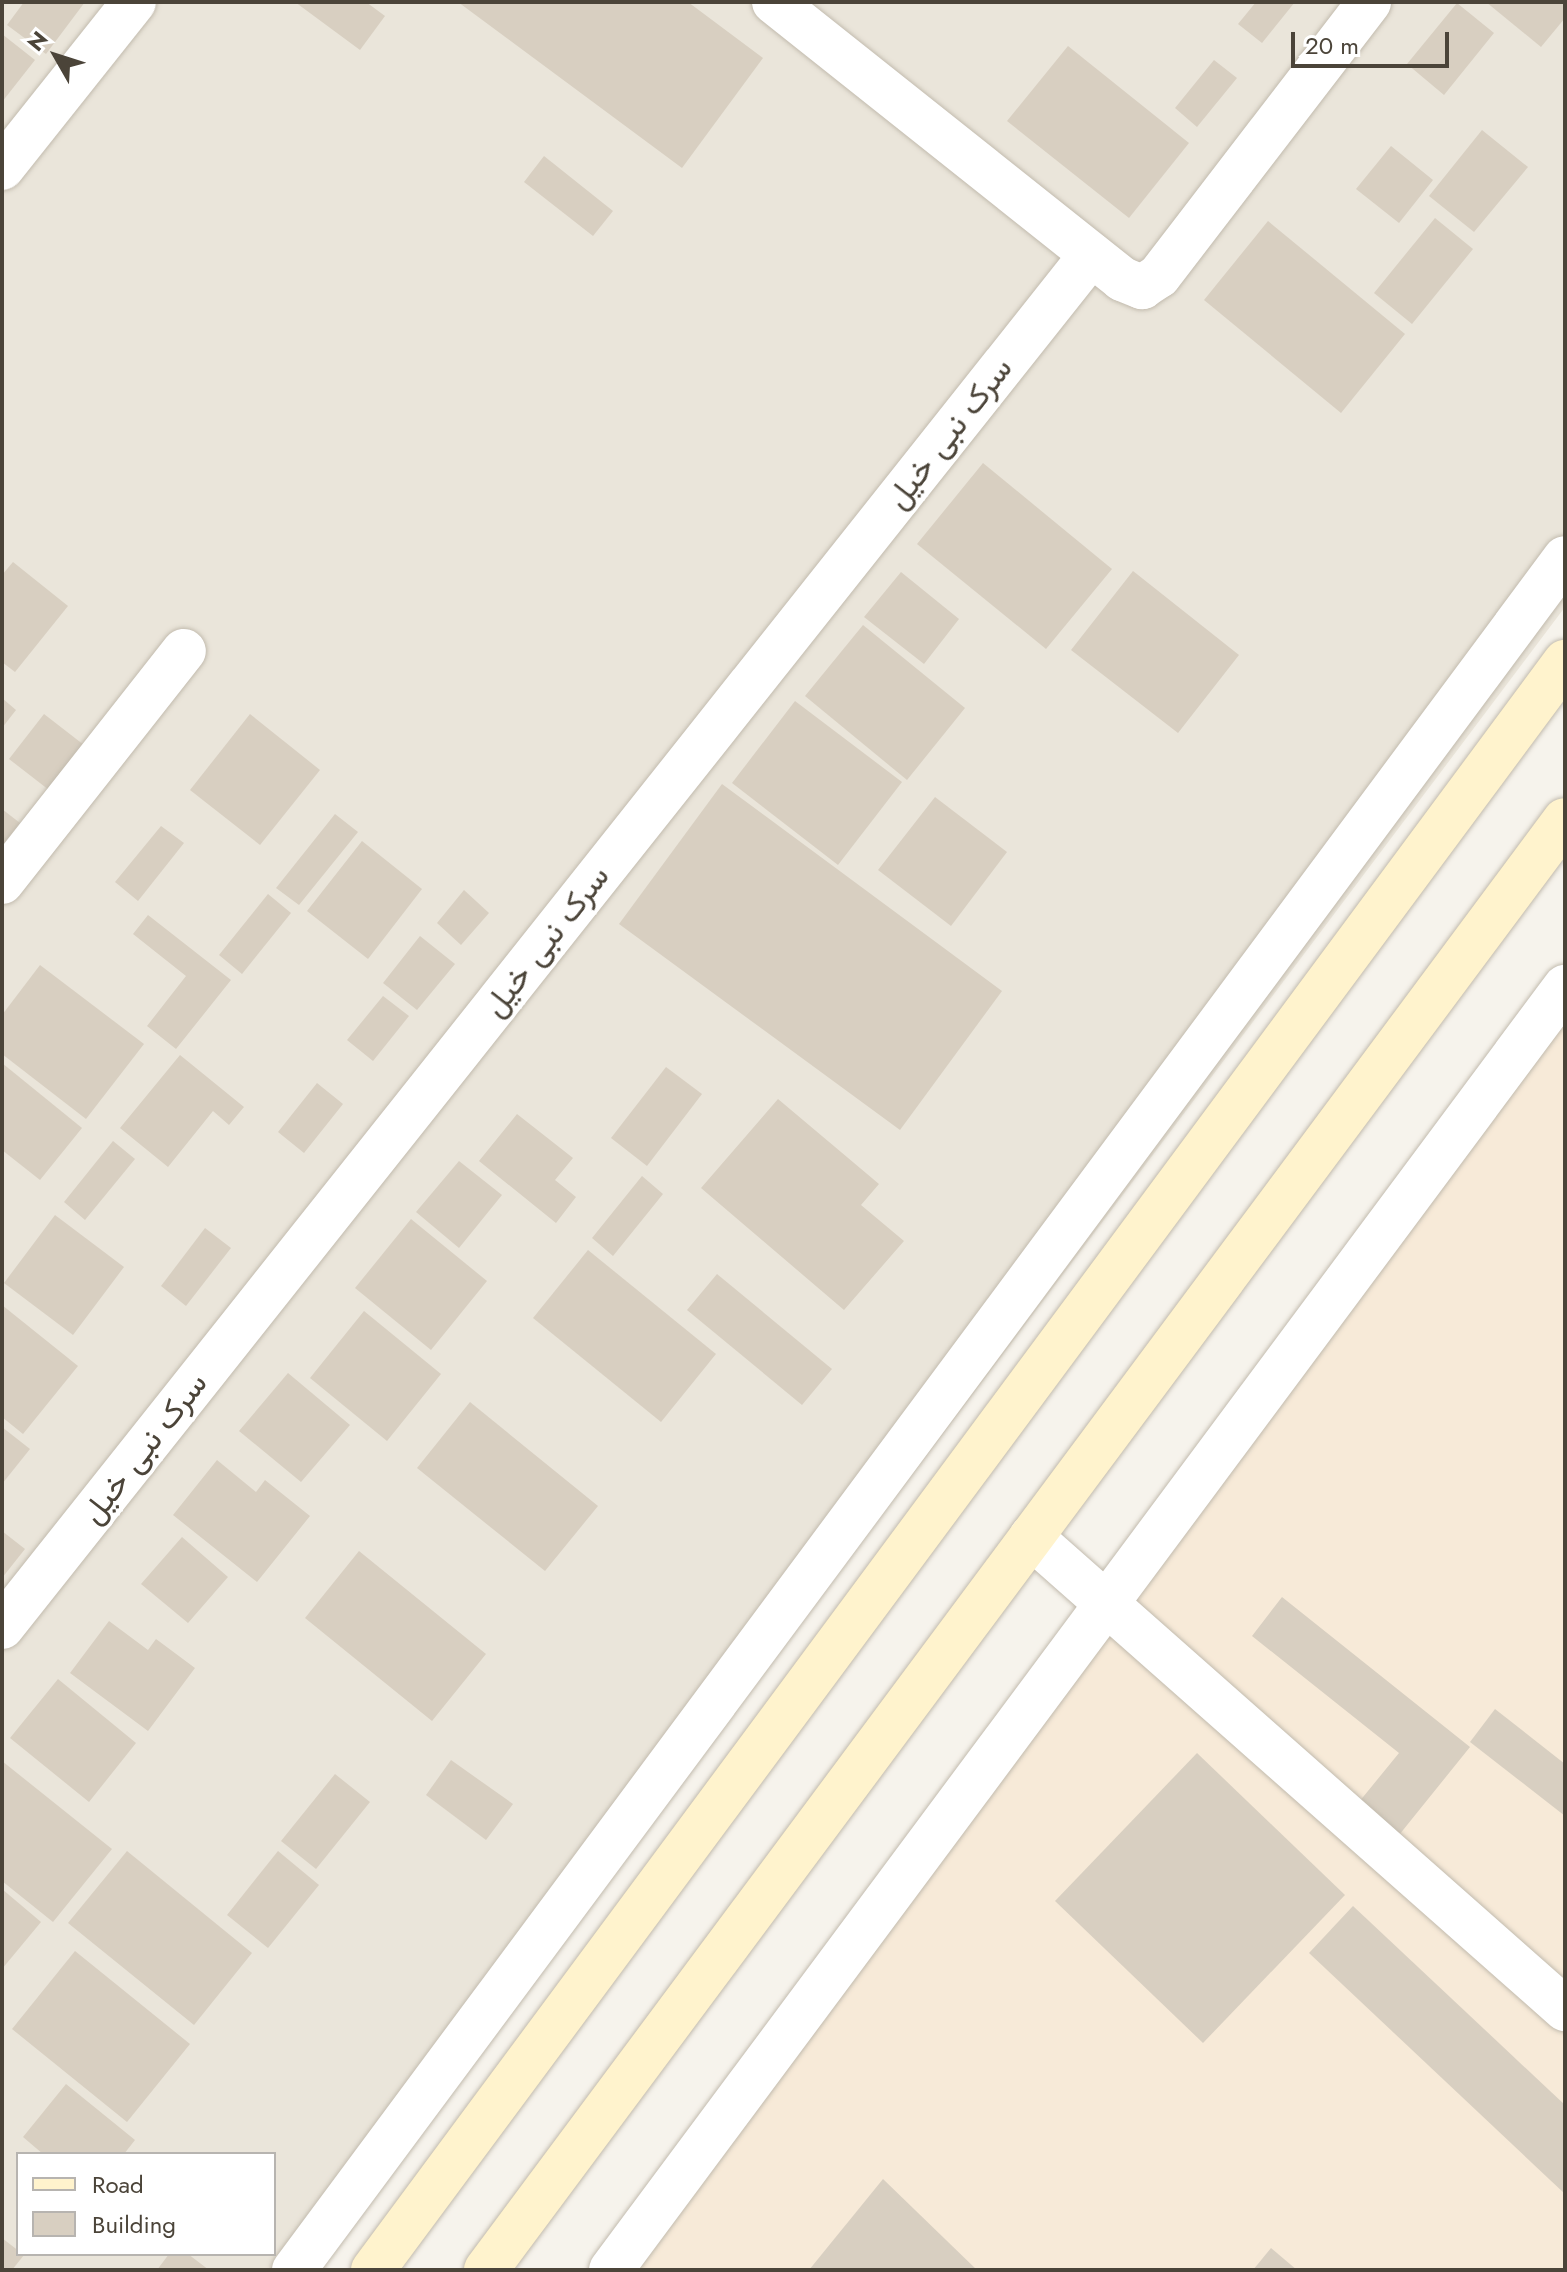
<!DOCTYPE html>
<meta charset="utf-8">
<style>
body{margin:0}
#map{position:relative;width:1567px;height:2272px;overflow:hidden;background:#f6f3ec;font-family:Jost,Vazirmatn,sans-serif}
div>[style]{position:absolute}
.residential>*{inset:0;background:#eae5da}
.commercial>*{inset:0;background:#f7ead8}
.building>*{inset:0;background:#d8cfc1}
.roads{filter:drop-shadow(0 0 2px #c2bbae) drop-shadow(0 0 2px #c2bbae)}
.minor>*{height:44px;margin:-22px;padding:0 22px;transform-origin:22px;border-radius:22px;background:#fff}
.tertiary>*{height:44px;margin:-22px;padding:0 22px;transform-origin:22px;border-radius:22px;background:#fff}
.secondary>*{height:44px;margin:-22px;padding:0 22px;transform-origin:22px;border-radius:22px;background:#fff3cd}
span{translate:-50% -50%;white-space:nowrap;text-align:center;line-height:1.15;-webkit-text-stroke:7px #fff;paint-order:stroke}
.street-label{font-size:32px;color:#4b4439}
.frame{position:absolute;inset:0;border:4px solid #4b4439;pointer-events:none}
.legend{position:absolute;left:16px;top:2152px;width:260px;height:104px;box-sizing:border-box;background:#fff;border:2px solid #b7b4b0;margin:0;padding:10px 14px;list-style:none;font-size:24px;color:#4b4439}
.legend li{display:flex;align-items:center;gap:16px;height:40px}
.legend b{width:40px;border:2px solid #b7b4b0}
.north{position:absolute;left:16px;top:16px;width:80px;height:80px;-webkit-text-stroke:6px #fff;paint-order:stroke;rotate:309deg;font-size:22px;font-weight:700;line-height:32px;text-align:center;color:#4b4439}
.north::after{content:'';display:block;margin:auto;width:28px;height:36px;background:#4b4439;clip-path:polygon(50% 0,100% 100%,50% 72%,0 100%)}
.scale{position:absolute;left:1291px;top:32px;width:158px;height:36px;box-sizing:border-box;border:4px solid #4b4439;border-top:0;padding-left:10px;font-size:24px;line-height:28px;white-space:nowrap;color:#4b4439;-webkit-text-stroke:6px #fff;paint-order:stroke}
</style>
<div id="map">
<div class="residential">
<div style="clip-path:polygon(evenodd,2px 2px,1565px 2px,1565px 607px,314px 2270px,2px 2270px,2px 2px,18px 2154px,274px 2154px,274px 2254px,18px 2254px,18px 2154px)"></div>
</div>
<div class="commercial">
<div style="clip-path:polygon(1565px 987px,1565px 2270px,611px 2270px)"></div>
</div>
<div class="building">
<div style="clip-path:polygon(24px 2px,85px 2px,46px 54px,7px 25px)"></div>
<div style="clip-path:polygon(295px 2px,366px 2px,385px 16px,360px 50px)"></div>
<div style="clip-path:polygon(458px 2px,688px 2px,763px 58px,682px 168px)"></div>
<div style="clip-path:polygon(1256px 2px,1295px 2px,1262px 43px,1238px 24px)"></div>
<div style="clip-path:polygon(1486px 2px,1565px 2px,1565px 18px,1541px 47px)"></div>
<div style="clip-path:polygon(1457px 3px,1494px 33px,1444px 95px,1407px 64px)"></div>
<div style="clip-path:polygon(2px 34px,35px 60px,2px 102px)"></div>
<div style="clip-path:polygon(1068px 46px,1189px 143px,1129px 218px,1007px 121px)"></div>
<div style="clip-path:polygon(1214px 60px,1237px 78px,1197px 127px,1175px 108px)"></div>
<div style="clip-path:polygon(1482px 130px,1528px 167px,1474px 232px,1429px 196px)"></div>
<div style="clip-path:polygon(1391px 146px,1433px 180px,1399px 223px,1356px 189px)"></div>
<div style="clip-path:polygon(544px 156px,613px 211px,593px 236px,524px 182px)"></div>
<div style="clip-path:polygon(1435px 218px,1473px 249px,1412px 324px,1374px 293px)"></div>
<div style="clip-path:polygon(1268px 221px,1405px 334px,1341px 413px,1204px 300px)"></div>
<div style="clip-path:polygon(983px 463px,1112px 569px,1046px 649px,917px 544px)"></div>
<div style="clip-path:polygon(13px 562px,68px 606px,15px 672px,2px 662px,2px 575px)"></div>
<div style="clip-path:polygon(1133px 571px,1239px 655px,1178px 733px,1071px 650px)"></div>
<div style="clip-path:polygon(901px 572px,959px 619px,924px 664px,864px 617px)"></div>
<div style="clip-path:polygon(863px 625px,965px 708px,907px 780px,805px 696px)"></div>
<div style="clip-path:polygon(2px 698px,16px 710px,2px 728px)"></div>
<div style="clip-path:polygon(795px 701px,902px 782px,838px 865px,732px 783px)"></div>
<div style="clip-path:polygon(44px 714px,84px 745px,49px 790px,9px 759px)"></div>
<div style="clip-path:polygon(250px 714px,320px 770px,260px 845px,190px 790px)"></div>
<div style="clip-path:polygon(722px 784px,1002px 991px,900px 1130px,619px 924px)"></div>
<div style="clip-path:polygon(935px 797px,1007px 852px,951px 926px,878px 870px)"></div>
<div style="clip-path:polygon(2px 809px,20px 823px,2px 846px)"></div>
<div style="clip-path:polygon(335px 814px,358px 832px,299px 905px,276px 888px)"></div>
<div style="clip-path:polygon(161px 826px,184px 843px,138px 901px,115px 882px)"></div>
<div style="clip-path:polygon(362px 841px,422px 889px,368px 959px,307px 911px)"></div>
<div style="clip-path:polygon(464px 890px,489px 913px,461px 945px,437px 923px)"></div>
<div style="clip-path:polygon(268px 894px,291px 913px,242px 974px,219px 955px)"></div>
<div style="clip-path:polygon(148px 915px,231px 980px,176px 1049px,147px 1026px,186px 976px,133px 934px)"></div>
<div style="clip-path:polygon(420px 936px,455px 964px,417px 1010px,383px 983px)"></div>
<div style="clip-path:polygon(40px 965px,144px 1044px,86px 1119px,2px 1054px,2px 1015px)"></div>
<div style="clip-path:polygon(383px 996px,409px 1016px,373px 1061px,347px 1040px)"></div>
<div style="clip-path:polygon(180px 1055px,244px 1107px,229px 1125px,213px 1111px,168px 1167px,120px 1128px)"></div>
<div style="clip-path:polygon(2px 1063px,82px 1128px,40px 1180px,2px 1150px)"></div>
<div style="clip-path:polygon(666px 1067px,702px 1094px,647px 1166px,611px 1138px)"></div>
<div style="clip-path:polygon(317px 1083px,343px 1104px,304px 1153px,278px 1132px)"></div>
<div style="clip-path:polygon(778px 1099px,879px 1184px,861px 1205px,904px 1241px,844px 1310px,701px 1188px)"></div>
<div style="clip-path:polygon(517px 1114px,573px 1158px,555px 1180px,576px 1197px,556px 1223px,479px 1161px)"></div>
<div style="clip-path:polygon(113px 1141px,135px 1159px,85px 1220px,64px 1202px)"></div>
<div style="clip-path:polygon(459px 1161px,502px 1195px,459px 1248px,416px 1212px)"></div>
<div style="clip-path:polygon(642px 1176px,663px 1194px,613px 1256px,592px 1238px)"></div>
<div style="clip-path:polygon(55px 1215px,124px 1267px,73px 1335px,4px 1283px)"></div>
<div style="clip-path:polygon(411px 1219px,487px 1281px,431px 1350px,355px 1288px)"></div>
<div style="clip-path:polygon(205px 1228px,231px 1248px,186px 1306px,161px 1286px)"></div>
<div style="clip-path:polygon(588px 1250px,716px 1354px,661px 1422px,533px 1318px)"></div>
<div style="clip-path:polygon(717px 1274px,832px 1369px,802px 1405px,687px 1310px)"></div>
<div style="clip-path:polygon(2px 1305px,78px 1366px,23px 1434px,2px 1417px)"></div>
<div style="clip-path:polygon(364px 1311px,441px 1374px,387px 1441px,310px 1378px)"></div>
<div style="clip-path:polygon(288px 1373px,350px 1425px,301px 1482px,239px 1431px)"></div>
<div style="clip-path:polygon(470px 1402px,598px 1506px,545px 1571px,417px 1468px)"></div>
<div style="clip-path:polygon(2px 1427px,30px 1449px,2px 1484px)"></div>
<div style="clip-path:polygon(217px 1460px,256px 1492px,265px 1480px,310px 1516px,257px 1582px,173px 1515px)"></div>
<div style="clip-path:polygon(2px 1531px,25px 1549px,2px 1578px)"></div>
<div style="clip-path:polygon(182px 1537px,228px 1577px,188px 1623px,141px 1584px)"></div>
<div style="clip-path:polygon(359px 1551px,486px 1654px,432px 1721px,305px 1618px)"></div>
<div style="clip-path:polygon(1282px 1597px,1470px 1747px,1391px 1845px,1350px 1813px,1399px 1753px,1252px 1636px)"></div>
<div style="clip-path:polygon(109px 1621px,148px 1650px,156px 1639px,195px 1668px,148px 1731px,70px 1673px)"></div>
<div style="clip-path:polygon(58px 1679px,136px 1743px,89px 1802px,10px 1738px)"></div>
<div style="clip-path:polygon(1495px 1709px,1565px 1764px,1565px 1816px,1470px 1742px)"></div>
<div style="clip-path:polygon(1197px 1753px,1345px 1895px,1203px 2043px,1055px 1901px)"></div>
<div style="clip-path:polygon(451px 1760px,513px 1804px,486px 1840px,426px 1795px)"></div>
<div style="clip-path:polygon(2px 1761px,112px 1849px,53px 1922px,2px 1881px)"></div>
<div style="clip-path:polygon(335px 1774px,370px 1802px,316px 1869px,281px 1841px)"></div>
<div style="clip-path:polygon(127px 1851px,252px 1953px,194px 2025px,68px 1923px)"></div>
<div style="clip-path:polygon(278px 1851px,319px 1885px,268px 1948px,227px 1915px)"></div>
<div style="clip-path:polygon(2px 1889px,41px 1922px,2px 1969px)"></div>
<div style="clip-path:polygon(1353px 1906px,1565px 2105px,1565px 2194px,1309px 1953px)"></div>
<div style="clip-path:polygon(75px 1951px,190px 2044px,127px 2122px,12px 2029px)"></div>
<div style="clip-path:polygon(66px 2084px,135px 2140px,124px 2154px,43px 2154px,23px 2137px)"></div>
<div style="clip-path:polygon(883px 2179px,977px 2270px,809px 2270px)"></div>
<div style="clip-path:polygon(2px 2238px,24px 2255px,12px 2270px,2px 2270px)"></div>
<div style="clip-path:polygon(1271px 2248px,1297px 2270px,1253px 2270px)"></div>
<div style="clip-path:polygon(169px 2254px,188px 2254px,209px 2270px,157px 2270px)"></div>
</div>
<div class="roads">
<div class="minor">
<div style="left:774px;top:2px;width:445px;rotate:38.5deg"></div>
<div style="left:1122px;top:279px;width:22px;rotate:22deg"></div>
<div style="left:1142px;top:287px;width:20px;rotate:-33deg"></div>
<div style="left:1159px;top:276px;width:345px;rotate:-52.5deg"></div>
<div style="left:2px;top:168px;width:212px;rotate:-51.5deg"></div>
<div style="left:2px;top:882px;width:294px;rotate:-51.8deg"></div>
<div style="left:2px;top:1627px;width:1752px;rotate:-51.56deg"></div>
<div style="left:294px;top:2270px;width:2132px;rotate:-53.41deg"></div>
<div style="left:611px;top:2270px;width:1599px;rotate:-53.37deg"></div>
</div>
<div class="tertiary">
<div style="left:1031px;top:1537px;width:713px;rotate:41.47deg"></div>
</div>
<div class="secondary">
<div style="left:373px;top:2270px;width:2002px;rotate:-53.45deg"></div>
<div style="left:486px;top:2270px;width:1807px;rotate:-53.35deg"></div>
</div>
</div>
<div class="street-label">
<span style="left:949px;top:433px;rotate:-52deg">سرک نبی خیل</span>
<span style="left:546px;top:941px;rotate:-52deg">سرک نبی خیل</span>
<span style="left:144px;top:1448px;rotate:-52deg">سرک نبی خیل</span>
</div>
<div class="frame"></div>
<ul class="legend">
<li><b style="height:10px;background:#fff3cd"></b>Road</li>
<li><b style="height:22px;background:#d8cfc1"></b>Building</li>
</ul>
<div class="north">N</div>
<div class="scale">20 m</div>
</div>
